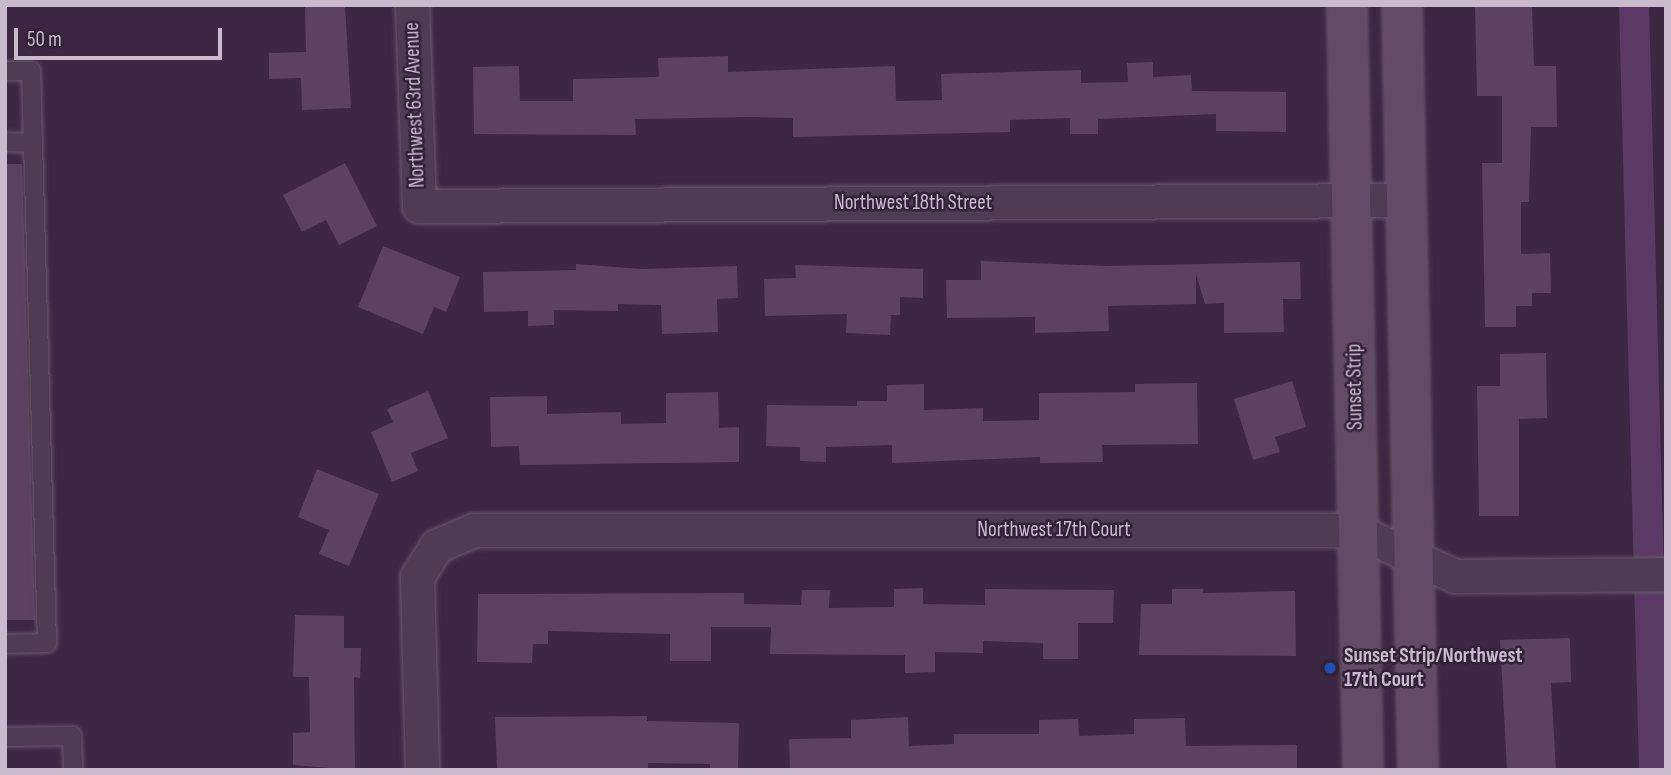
<!DOCTYPE html>
<style>
body{margin:0}
#map{position:relative;width:1671px;height:775px;overflow:hidden;background:#3d2843;font-family:"Sofia Sans Condensed",sans-serif}
div>[style]{position:absolute}
.canal>*{height:30px;margin:-15px;padding:0 15px;transform-origin:15px;border-radius:15px;background:#5b3965}
.building>*{inset:0;background:#5a4260}
.roads{filter:drop-shadow(0 0 2px #69586d) drop-shadow(0 0 2px #69586d)}
.lane>*{height:18px;margin:-9px;padding:0 9px;transform-origin:9px;border-radius:9px;background:#4e3c53}
.street>*{height:33px;margin:-16.5px;padding:0 16.5px;transform-origin:16.5px;border-radius:16.5px;background:#4e3c53}
.secondary>*{height:38px;margin:-19px;padding:0 19px;transform-origin:19px;border-radius:19px;background:#614b65}
.dots>*{width:19px;height:19px;translate:-50% -50%;box-sizing:border-box;border:4px solid #332138;border-radius:50%}
span{translate:-50% -50%;white-space:nowrap;text-align:center;line-height:1.15;-webkit-text-stroke:5px #332138;paint-order:stroke}
.street-label{font-size:21px;color:#c9bacc}
.poi-label{font-size:21px;color:#c9bacc;font-weight:700}
.left{translate:0 -50%;text-align:left}
.frame{position:absolute;inset:0;border:7px solid #c9bacc;pointer-events:none}
.scale{position:absolute;left:14px;top:28px;width:208px;height:32px;box-sizing:border-box;border:4px solid #c9bacc;border-top:0;padding-left:9px;font-size:21px;line-height:24px;white-space:nowrap;color:#c9bacc;-webkit-text-stroke:5px #332138;paint-order:stroke}
</style>
<div id="map">
<div class="canal">
<div style="left:1634px;top:5px;width:765px;rotate:88.5deg"></div>
</div>
<div class="building">
<div style="clip-path:polygon(305px 5px,345px 5px,351px 108px,302px 110px,301px 78px,269px 79px,269px 53px,306px 52px)"></div>
<div style="clip-path:polygon(1475px 5px,1532px 5px,1534px 66px,1556px 66px,1557px 127px,1531px 127px,1529px 202px,1521px 202px,1521px 254px,1550px 253px,1551px 293px,1532px 293px,1532px 306px,1516px 306px,1516px 327px,1485px 327px,1482px 163px,1502px 163px,1502px 96px,1477px 96px)"></div>
<div style="clip-path:polygon(728px 56px,728px 72px,895px 66px,896px 101px,942px 100px,941px 74px,1081px 70px,1081px 83px,1128px 82px,1127px 63px,1153px 62px,1153px 77px,1191px 75px,1192px 91px,1286px 92px,1286px 132px,1216px 131px,1216px 114px,1098px 119px,1098px 134px,1070px 134px,1070px 118px,1010px 120px,1010px 132px,793px 137px,793px 118px,752px 117px,635px 119px,636px 135px,474px 134px,473px 67px,519px 66px,520px 101px,573px 101px,573px 79px,659px 77px,658px 58px)"></div>
<div style="clip-path:polygon(345px 163px,377px 226px,339px 245px,326px 220px,302px 232px,283px 195px)"></div>
<div style="clip-path:polygon(5px 164px,22px 164px,35px 620px,5px 620px)"></div>
<div style="clip-path:polygon(383px 246px,460px 277px,446px 312px,434px 307px,423px 334px,358px 307px)"></div>
<div style="clip-path:polygon(981px 261px,1107px 266px,1300px 262px,1301px 299px,1283px 299px,1284px 332px,1224px 333px,1224px 303px,1205px 304px,1196px 274px,1196px 304px,1108px 306px,1109px 331px,1035px 333px,1035px 317px,947px 318px,946px 280px,981px 280px)"></div>
<div style="clip-path:polygon(576px 264px,642px 269px,737px 266px,738px 298px,717px 299px,718px 332px,662px 334px,661px 305px,618px 304px,618px 311px,554px 310px,554px 325px,528px 326px,528px 311px,484px 312px,483px 272px,576px 270px)"></div>
<div style="clip-path:polygon(795px 265px,923px 269px,923px 298px,900px 297px,900px 315px,891px 315px,890px 335px,846px 333px,847px 314px,765px 316px,764px 279px,796px 278px)"></div>
<div style="clip-path:polygon(1546px 353px,1547px 418px,1519px 419px,1519px 516px,1479px 516px,1477px 386px,1500px 386px,1500px 354px)"></div>
<div style="clip-path:polygon(1292px 381px,1306px 427px,1275px 437px,1280px 452px,1253px 460px,1234px 399px)"></div>
<div style="clip-path:polygon(1197px 383px,1198px 444px,1102px 445px,1103px 462px,1040px 463px,1040px 457px,892px 463px,892px 445px,826px 447px,826px 462px,800px 461px,800px 447px,766px 446px,767px 405px,857px 406px,857px 401px,887px 401px,887px 385px,924px 384px,924px 410px,983px 408px,983px 421px,1039px 420px,1039px 393px,1135px 392px,1135px 384px)"></div>
<div style="clip-path:polygon(428px 391px,448px 438px,411px 453px,418px 471px,392px 482px,371px 432px,393px 422px,387px 409px)"></div>
<div style="clip-path:polygon(718px 392px,719px 428px,739px 427px,739px 462px,520px 465px,519px 446px,491px 447px,490px 397px,547px 396px,547px 414px,621px 412px,621px 424px,666px 423px,666px 393px)"></div>
<div style="clip-path:polygon(317px 469px,379px 494px,349px 566px,319px 554px,329px 530px,298px 517px)"></div>
<div style="clip-path:polygon(923px 588px,923px 604px,985px 605px,985px 589px,1114px 590px,1113px 623px,1078px 623px,1078px 659px,1043px 659px,1043px 643px,983px 641px,983px 653px,935px 652px,935px 672px,905px 673px,905px 655px,770px 654px,771px 627px,711px 627px,711px 661px,670px 661px,670px 634px,548px 631px,548px 644px,533px 644px,532px 663px,477px 662px,478px 594px,744px 593px,744px 604px,801px 605px,802px 590px,830px 590px,829px 608px,894px 607px,894px 589px)"></div>
<div style="clip-path:polygon(1172px 589px,1203px 589px,1203px 593px,1295px 591px,1296px 656px,1139px 655px,1141px 604px,1172px 604px)"></div>
<div style="clip-path:polygon(295px 615px,344px 616px,344px 648px,361px 648px,360px 678px,354px 677px,355px 770px,293px 765px,293px 733px,310px 732px,309px 677px,293px 677px)"></div>
<div style="clip-path:polygon(1570px 638px,1571px 682px,1551px 683px,1556px 770px,1507px 770px,1500px 640px)"></div>
<div style="clip-path:polygon(647px 716px,647px 721px,739px 723px,738px 770px,710px 770px,710px 764px,648px 763px,648px 770px,497px 770px,495px 717px)"></div>
<div style="clip-path:polygon(908px 717px,909px 746px,954px 744px,954px 734px,1039px 734px,1039px 720px,1078px 719px,1079px 736px,1134px 734px,1134px 719px,1185px 718px,1186px 746px,1297px 745px,1297px 770px,790px 770px,789px 739px,851px 738px,851px 720px)"></div>
</div>
<div class="roads">
<div class="lane">
<div style="left:5px;top:71px;width:26px"></div>
<div style="left:31px;top:71px;width:72px;rotate:88.4deg"></div>
<div style="left:33px;top:143px;width:28px;rotate:-178deg"></div>
<div style="left:5px;top:644px;width:42px;rotate:-1.4deg"></div>
<div style="left:47px;top:643px;width:500px;rotate:-91.6deg"></div>
<div style="left:5px;top:737px;width:67px;rotate:-0.9deg"></div>
<div style="left:72px;top:736px;width:34px;rotate:88deg"></div>
</div>
<div class="street">
<div style="left:412px;top:5px;width:201px;rotate:88deg"></div>
<div style="left:419px;top:206px;width:988px;rotate:-0.35deg"></div>
<div style="left:422px;top:770px;width:193px;rotate:-91.5deg"></div>
<div style="left:417px;top:577px;width:36px;rotate:-58deg"></div>
<div style="left:436px;top:546px;width:41px;rotate:-22.8deg"></div>
<div style="left:474px;top:530px;width:857px"></div>
<div style="left:1331px;top:530px;width:26px;rotate:2deg"></div>
<div style="left:1357px;top:531px;width:108px;rotate:24.7deg"></div>
<div style="left:1455px;top:576px;width:211px;rotate:-0.5deg"></div>
</div>
<div class="secondary">
<div style="left:1347px;top:5px;width:765px;rotate:88.8deg"></div>
<div style="left:1402px;top:5px;width:765px;rotate:88.8deg"></div>
</div>
</div>
<div class="dots">
<div style="left:1330px;top:668px;background:#1a4fb4"></div>
</div>
<div class="street-label">
<span style="left:415px;top:105px;rotate:-92deg">Northwest 63rd Avenue</span>
<span style="left:913px;top:203px">Northwest 18th Street</span>
<span style="left:1355px;top:387px;rotate:-91deg">Sunset Strip</span>
<span style="left:1054px;top:530px">Northwest 17th Court</span>
</div>
<div class="poi-label">
<span class="left" style="left:1344px;top:668px">Sunset Strip/Northwest<br>17th Court</span>
</div>
<div class="frame"></div>
<div class="scale">50 m</div>
</div>
